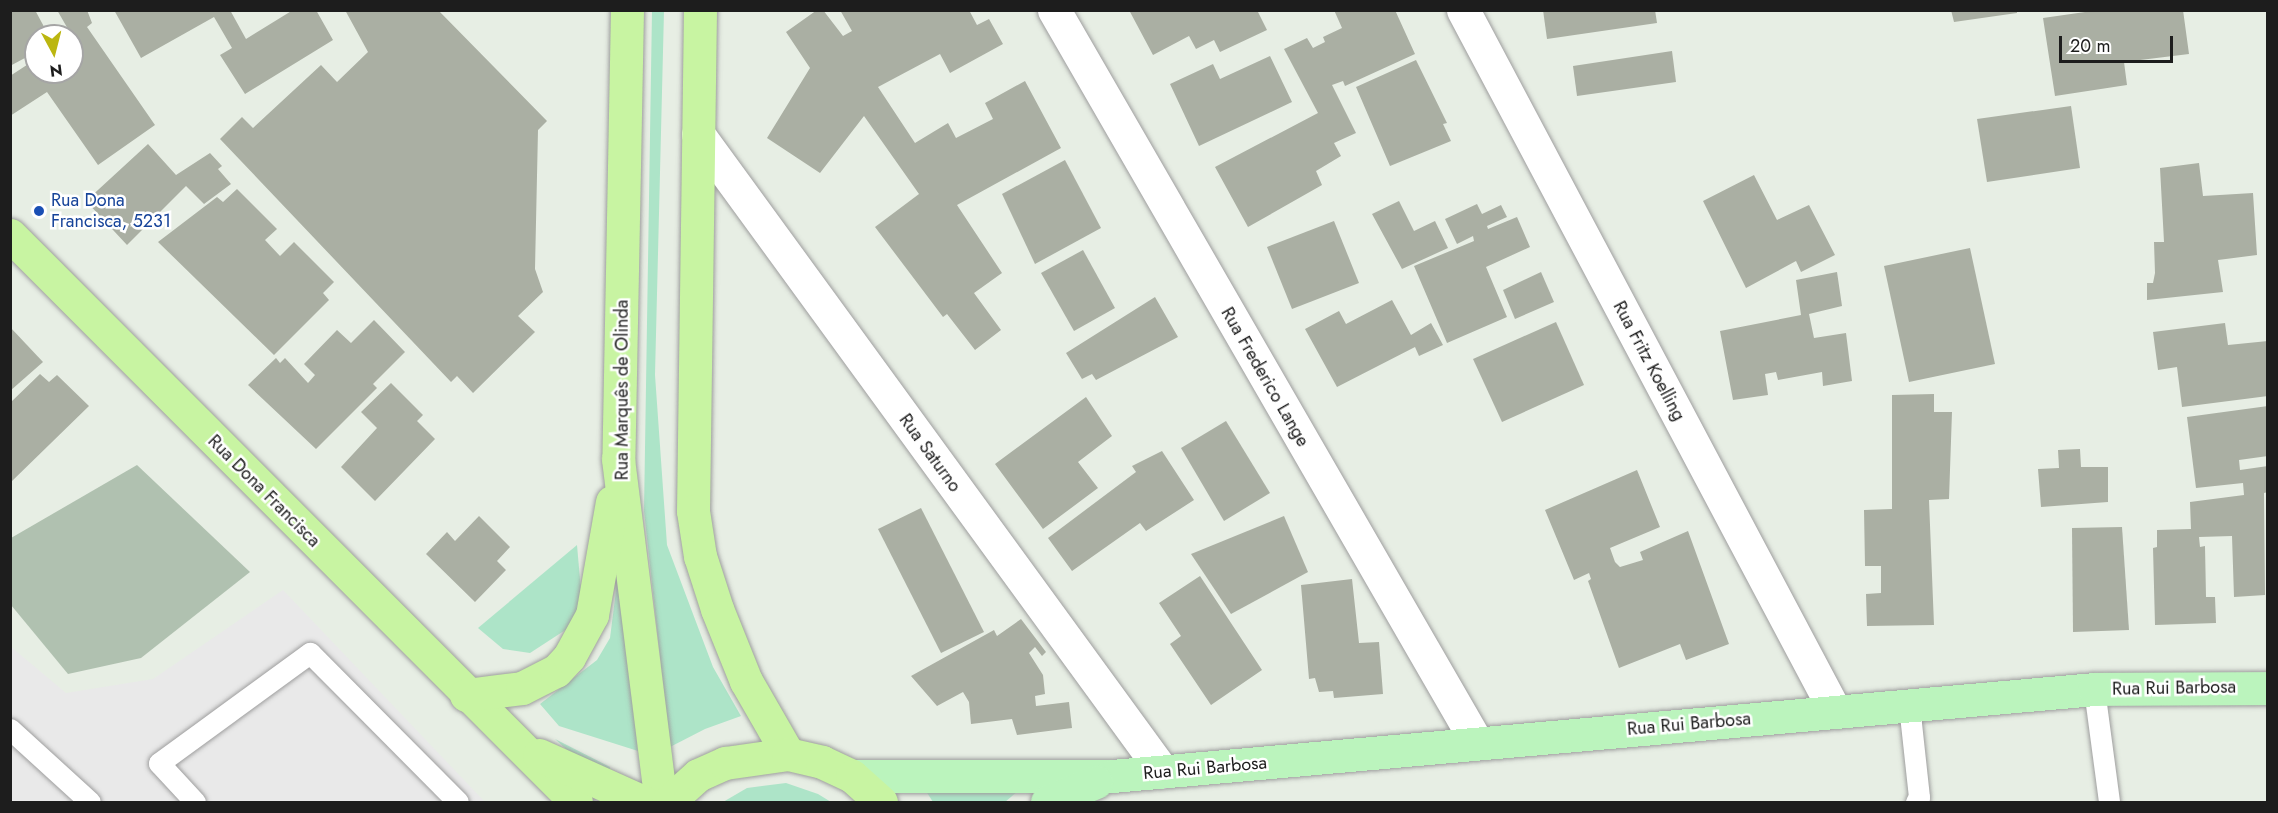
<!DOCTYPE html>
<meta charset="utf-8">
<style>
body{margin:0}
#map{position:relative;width:2278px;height:813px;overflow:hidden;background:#e7eee4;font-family:Jost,sans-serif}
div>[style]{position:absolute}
.construction>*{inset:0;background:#b0c1b0}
.grass>*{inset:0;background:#ade4c8}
.parking>*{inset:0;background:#e9e9e9}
.building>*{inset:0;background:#aaafa3}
.roads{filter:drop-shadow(0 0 2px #9e9e9e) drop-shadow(0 0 2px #9e9e9e)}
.service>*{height:21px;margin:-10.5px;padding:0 10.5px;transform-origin:10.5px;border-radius:10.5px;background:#fff}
.minor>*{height:33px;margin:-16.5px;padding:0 16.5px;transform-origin:16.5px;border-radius:16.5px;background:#fff}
.secondary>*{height:33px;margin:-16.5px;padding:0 16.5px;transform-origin:16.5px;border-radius:16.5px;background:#bbf4bd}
.primary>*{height:33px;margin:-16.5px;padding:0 16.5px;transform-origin:16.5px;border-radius:16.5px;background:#c8f4a2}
.dots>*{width:16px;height:16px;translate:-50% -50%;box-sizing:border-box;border:3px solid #fff;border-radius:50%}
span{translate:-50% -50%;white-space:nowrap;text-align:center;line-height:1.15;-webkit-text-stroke:5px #fff;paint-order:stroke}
.transit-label{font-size:18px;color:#164399}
.left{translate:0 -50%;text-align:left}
.street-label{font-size:18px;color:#1d1d1d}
.frame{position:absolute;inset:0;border:12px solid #1d1d1d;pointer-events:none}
.north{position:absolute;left:24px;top:24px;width:60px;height:60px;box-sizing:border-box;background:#fff;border:2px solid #a5a5a5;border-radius:50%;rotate:173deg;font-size:16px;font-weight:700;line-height:24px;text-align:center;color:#1d1d1d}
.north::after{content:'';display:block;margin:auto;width:21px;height:27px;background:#bbb610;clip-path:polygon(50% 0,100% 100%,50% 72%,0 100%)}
.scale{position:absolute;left:2059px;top:36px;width:114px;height:27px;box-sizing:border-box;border:3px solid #1d1d1d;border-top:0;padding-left:8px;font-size:18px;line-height:21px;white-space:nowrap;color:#1d1d1d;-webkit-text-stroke:4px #fff;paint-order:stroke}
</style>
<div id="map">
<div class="construction">
<div style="clip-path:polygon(137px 465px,250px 572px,141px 658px,68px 674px,11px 605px,11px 538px)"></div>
</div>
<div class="grass">
<div style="clip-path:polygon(652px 10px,664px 11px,655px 375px,667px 545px,713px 667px,741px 716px,705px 729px,670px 747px,644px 511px)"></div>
<div style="clip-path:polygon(577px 545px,582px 602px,570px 627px,530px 653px,503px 649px,478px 628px)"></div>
<div style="clip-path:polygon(619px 567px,638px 751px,559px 726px,540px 704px,597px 660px,610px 638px)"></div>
<div style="clip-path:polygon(555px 739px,610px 767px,609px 788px)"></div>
<div style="clip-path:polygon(786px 783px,818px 794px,831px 802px,723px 802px,747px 788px)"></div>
<div style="clip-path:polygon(922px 785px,1024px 786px,1005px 802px,933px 802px)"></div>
</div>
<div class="parking">
<div style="clip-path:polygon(283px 590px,485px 802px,11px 802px,10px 646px,66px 693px,153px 679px)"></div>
</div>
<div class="building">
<div style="clip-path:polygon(10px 10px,35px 10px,49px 36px,36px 36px,36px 52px,10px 66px)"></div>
<div style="clip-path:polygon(57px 10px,87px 10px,92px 23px,87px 27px,155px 125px,98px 165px,47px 92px,10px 116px,10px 76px,36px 59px,36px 72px,72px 72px,72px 36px)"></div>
<div style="clip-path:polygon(114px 10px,230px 10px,246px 39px,293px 10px,316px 10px,333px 40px,245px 94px,220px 55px,232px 48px,214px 17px,141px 58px)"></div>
<div style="clip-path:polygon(345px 10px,438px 10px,547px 121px,538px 130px,535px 269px,543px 292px,518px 316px,535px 332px,473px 393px,457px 376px,451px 382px,220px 139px,242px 117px,253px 128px,321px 65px,337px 82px,368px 52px)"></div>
<div style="clip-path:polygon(817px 10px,823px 10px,843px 36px,852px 31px,840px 10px,969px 10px,977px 25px,989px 19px,1003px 44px,950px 73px,940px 54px,878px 87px,915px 143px,948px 123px,956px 138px,993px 119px,985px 103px,1025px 81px,1061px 148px,957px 205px,1002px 273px,974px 293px,1001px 330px,975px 350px,947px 314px,943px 317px,875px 227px,919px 194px,864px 116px,820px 173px,767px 138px,810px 68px,786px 32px)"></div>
<div style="clip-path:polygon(1129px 10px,1257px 10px,1267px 30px,1220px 52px,1214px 40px,1196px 49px,1189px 36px,1153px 55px)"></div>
<div style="clip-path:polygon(1334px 10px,1395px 10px,1415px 54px,1345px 86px,1343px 81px,1332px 85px,1356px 133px,1334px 143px,1341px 156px,1316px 171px,1322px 185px,1248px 227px,1215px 167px,1318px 113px,1284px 49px,1307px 38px,1313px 48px,1325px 42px,1323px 37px,1342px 28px)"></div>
<div style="clip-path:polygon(1543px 10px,1655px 10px,1657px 23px,1547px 39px)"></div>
<div style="clip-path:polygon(1951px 10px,2017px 10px,2017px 13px,1954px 22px)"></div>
<div style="clip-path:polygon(2099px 10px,2183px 10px,2189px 54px,2124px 62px,2127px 85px,2055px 96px,2043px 18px)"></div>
<div style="clip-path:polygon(1672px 51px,1676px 82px,1577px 96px,1573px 66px)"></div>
<div style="clip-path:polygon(1270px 56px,1292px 102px,1199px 146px,1170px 84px,1213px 64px,1220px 79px)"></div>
<div style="clip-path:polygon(1416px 60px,1447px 123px,1443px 124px,1451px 141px,1390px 166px,1356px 87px)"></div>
<div style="clip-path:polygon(2071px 106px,2080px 168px,1987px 182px,1977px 119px)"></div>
<div style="clip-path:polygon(148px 144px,176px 175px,210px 153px,222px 166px,218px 169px,231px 184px,204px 204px,186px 186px,127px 245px,86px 201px)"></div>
<div style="clip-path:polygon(1065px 160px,1101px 228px,1035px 264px,1002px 194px)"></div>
<div style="clip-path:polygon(2199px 163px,2203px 196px,2253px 193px,2257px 255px,2218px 260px,2223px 292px,2147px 300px,2147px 283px,2153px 283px,2155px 273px,2154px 242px,2164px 242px,2160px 168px)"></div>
<div style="clip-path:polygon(1754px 175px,1777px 220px,1809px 205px,1835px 255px,1801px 272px,1796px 261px,1746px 288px,1703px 201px)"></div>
<div style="clip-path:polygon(237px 189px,277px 229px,265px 240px,280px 256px,294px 242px,334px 282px,323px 293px,329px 300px,274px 355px,158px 242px,217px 197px,223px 202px)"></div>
<div style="clip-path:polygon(1399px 201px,1414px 231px,1435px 221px,1448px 248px,1402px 269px,1372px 214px)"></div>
<div style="clip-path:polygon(1477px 204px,1482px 214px,1501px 205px,1507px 217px,1487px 226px,1488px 229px,1517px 217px,1530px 247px,1486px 267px,1507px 317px,1447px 343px,1414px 266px,1474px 241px,1473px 236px,1457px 244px,1445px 219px)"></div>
<div style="clip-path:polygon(1334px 221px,1359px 283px,1292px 309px,1267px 247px)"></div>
<div style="clip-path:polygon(1970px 248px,1995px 364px,1909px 382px,1884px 266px)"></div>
<div style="clip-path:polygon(1083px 250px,1115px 308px,1074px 331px,1041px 273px)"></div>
<div style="clip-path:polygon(1541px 272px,1554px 302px,1515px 319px,1503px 290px)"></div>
<div style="clip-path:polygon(1837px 272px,1842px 306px,1809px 314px,1814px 338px,1846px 333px,1852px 381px,1823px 386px,1822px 372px,1778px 380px,1776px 372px,1765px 374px,1768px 395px,1733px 400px,1720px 331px,1801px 315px,1796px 280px)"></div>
<div style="clip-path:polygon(1155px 297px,1178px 337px,1096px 380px,1092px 374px,1082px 379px,1066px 353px)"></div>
<div style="clip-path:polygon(1392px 300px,1411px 335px,1431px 323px,1443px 345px,1419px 356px,1415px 347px,1337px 387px,1305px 329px,1339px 311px,1346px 324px)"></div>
<div style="clip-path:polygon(374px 320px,405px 352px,373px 384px,377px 388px,316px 449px,248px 385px,276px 358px,280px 363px,285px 358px,308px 383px,315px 375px,304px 364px,337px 330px,351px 343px)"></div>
<div style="clip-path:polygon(1556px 322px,1584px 385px,1502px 422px,1473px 359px)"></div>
<div style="clip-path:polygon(2225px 323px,2228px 345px,2268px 341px,2268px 396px,2182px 407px,2177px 367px,2158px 370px,2153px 332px)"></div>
<div style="clip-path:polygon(10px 327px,43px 362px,10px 391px)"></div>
<div style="clip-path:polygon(40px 374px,49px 382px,57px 375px,89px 406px,10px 483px,10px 403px)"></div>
<div style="clip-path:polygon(391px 383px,423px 415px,417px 421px,435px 439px,375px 501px,341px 467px,377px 428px,361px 412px)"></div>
<div style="clip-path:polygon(1934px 394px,1934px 412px,1952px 412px,1949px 499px,1929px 500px,1934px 625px,1867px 626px,1866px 594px,1881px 593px,1881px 566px,1865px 566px,1864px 510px,1892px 509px,1892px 395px)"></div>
<div style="clip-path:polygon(1086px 397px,1112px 436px,1078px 462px,1098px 488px,1043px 529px,995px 464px)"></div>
<div style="clip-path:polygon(2268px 406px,2268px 456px,2239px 460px,2240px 470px,2268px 466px,2268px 492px,2264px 493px,2265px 595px,2234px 597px,2232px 536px,2199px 537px,2200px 547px,2205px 546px,2206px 597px,2215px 597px,2216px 623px,2155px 625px,2153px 548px,2157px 547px,2157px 530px,2191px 529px,2190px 502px,2244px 495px,2243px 483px,2196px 488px,2187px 417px)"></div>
<div style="clip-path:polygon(1226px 421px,1270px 493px,1224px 521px,1181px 448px)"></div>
<div style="clip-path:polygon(2080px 449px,2081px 467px,2108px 467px,2108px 502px,2041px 507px,2038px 469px,2059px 468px,2058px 450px)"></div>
<div style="clip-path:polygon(1162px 451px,1194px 500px,1146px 531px,1140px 523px,1072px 571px,1048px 538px,1136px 472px,1132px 466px)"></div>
<div style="clip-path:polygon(1637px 470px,1660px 527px,1610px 548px,1615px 562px,1620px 567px,1643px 560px,1640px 552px,1688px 531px,1729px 644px,1686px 660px,1680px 644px,1619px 668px,1588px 581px,1591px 579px,1589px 573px,1574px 580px,1545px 510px)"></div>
<div style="clip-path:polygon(921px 508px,984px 632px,941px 653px,878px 529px)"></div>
<div style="clip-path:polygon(479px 516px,510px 547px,497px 561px,506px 570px,475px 602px,426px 554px,447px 532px,455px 541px)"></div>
<div style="clip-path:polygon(1284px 516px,1308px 572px,1231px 614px,1191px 554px)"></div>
<div style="clip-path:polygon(2122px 527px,2129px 630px,2073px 632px,2072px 528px)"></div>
<div style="clip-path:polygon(1200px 576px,1262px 670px,1211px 705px,1170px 644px,1181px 636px,1159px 603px)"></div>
<div style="clip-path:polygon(1352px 579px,1359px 643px,1379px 642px,1383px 694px,1334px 698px,1333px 691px,1319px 692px,1315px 678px,1309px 679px,1301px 585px)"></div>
<div style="clip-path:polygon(1021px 619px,1046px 652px,1042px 656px,1035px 647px,1029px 653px,1043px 675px,1045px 694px,1035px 696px,1036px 706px,1069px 702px,1072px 728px,1017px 735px,1012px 719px,971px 724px,969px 702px,963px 692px,937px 706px,911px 676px,994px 630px,997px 636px)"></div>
</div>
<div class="roads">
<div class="service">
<div style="left:2094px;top:689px;width:114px;rotate:82.4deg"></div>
<div style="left:1909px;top:705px;width:93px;rotate:83.8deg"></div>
<div style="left:1919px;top:797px;width:6px;rotate:121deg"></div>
<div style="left:10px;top:729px;width:108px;rotate:42.4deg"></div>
<div style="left:195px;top:802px;width:53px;rotate:-132.7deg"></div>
<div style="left:159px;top:763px;width:187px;rotate:-36.1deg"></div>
<div style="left:310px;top:653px;width:210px;rotate:45.2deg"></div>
</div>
<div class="minor">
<div style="left:1054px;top:10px;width:846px;rotate:60.01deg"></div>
<div style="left:1463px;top:10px;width:794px;rotate:62.05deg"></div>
<div style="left:698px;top:134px;width:789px;rotate:53.91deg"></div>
</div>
<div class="secondary">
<div style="left:852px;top:776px;width:260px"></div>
<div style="left:1112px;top:776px;width:986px;rotate:-5.06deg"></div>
<div style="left:2094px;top:689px;width:174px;rotate:-0.3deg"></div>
<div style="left:1047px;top:802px;width:53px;rotate:-22.2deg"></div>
</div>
<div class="primary">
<div style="left:627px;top:10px;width:449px;rotate:91.1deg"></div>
<div style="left:618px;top:459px;width:346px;rotate:82.9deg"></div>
<div style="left:700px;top:10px;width:501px;rotate:90.8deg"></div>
<div style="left:693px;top:511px;width:46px;rotate:81.2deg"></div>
<div style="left:700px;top:556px;width:56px;rotate:72.2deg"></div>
<div style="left:717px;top:609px;width:78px;rotate:68.1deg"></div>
<div style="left:746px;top:681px;width:84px;rotate:60.1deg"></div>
<div style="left:10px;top:235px;width:801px;rotate:45.05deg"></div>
<div style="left:466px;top:695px;width:56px;rotate:-7.1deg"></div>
<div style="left:522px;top:688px;width:38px;rotate:-27deg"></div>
<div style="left:556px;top:671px;width:19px;rotate:-47deg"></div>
<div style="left:569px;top:657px;width:48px;rotate:-61.3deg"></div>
<div style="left:592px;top:615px;width:115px;rotate:-80deg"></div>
<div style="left:539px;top:755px;width:114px;rotate:24.3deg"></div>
<div style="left:668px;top:802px;width:40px;rotate:-42deg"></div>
<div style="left:698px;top:775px;width:30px;rotate:-24deg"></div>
<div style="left:725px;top:763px;width:64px;rotate:-8.1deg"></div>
<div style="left:788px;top:754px;width:35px;rotate:13deg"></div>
<div style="left:822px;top:762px;width:33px;rotate:25deg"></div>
<div style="left:852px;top:776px;width:39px;rotate:42deg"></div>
</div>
</div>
<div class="dots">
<div style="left:39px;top:211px;background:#1a4fb4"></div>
</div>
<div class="transit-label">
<span class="left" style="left:51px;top:211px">Rua Dona<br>Francisca, 5231</span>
</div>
<div class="street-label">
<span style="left:1649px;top:361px;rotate:62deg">Rua Fritz Koelling</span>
<span style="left:1265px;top:377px;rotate:60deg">Rua Frederico Lange</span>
<span style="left:622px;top:390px;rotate:-90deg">Rua Marquês de Olinda</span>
<span style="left:930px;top:453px;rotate:54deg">Rua Saturno</span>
<span style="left:264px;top:491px;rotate:45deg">Rua Dona Francisca</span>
<span style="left:2174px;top:688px;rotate:-1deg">Rua Rui Barbosa</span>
<span style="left:1689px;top:724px;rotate:-5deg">Rua Rui Barbosa</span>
<span style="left:1205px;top:768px;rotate:-5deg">Rua Rui Barbosa</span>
</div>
<div class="frame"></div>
<div class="north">N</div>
<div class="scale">20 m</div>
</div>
